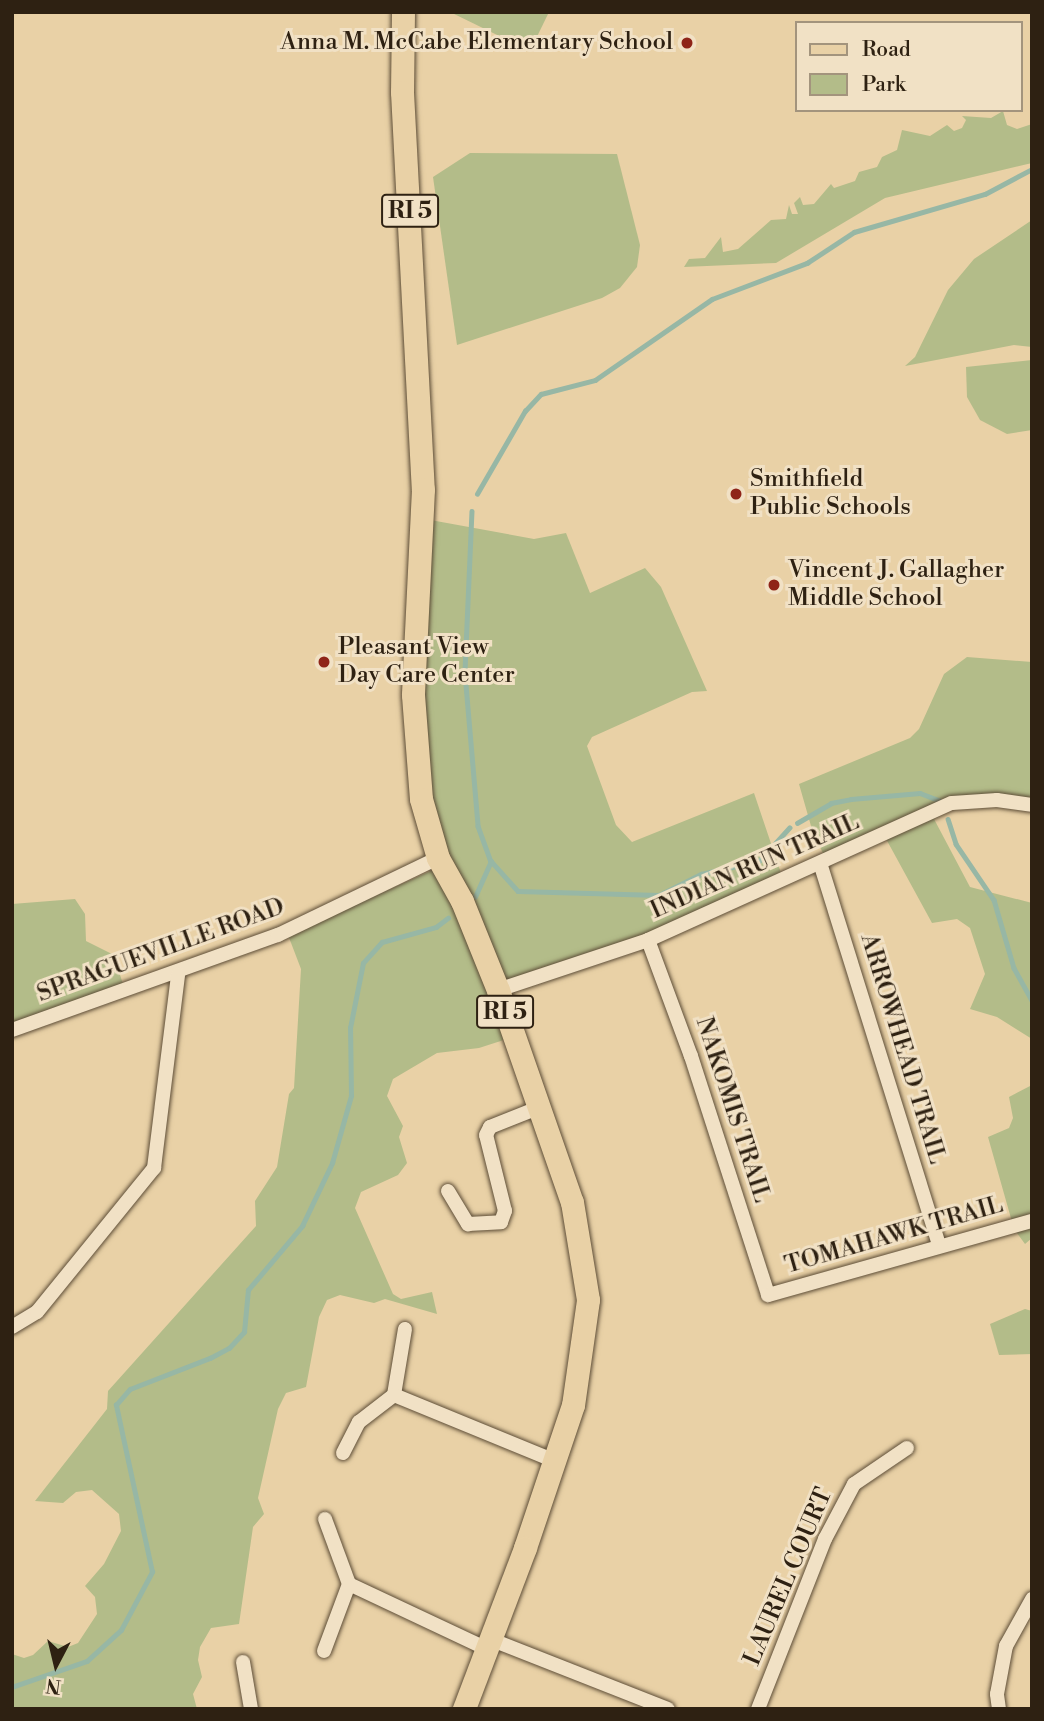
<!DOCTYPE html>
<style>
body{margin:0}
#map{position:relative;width:1044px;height:1721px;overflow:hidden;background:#e9d1a6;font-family:"Libre Bodoni",serif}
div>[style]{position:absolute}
.green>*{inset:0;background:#b3bc89}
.stream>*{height:4.5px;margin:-2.25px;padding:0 2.25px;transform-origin:2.25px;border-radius:2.25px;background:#97b7a5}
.roads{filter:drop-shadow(0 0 2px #5d4d37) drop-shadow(0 0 2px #5d4d37)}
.street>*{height:14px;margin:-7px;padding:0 7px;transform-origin:7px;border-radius:7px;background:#f1e1c5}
.primary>*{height:23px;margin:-11.5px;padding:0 11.5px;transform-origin:11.5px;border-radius:11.5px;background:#e9d1a6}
.dots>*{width:19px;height:19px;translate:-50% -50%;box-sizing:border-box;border:4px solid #f1e1c5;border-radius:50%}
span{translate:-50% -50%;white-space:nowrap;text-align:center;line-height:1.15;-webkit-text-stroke:6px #f1e1c5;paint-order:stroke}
.shield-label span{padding:2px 5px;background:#f1e1c5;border:2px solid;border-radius:5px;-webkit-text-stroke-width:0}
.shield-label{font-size:23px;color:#2e2112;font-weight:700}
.poi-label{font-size:24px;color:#2e2112}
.right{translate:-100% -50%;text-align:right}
.left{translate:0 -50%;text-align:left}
.street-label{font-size:24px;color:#2e2112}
.frame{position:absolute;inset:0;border:14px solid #2e2112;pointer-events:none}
.legend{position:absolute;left:795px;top:21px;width:228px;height:91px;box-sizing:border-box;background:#f1e1c5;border:2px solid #a3947d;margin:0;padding:9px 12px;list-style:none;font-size:21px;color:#2e2112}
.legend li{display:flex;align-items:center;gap:14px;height:35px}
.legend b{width:35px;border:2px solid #a3947d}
.north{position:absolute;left:21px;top:1630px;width:70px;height:70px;-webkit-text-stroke:5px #f1e1c5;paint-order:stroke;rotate:187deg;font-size:19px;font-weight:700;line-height:28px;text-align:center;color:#2e2112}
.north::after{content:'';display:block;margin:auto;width:24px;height:32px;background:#2e2112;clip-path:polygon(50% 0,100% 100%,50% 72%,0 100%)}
</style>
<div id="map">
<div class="green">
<div style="clip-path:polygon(450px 12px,549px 12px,530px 51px)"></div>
<div style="clip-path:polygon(1003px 111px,1007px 125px,1017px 129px,1032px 124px,1032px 163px,885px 198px,776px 263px,684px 267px,689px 259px,705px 258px,721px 237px,723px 252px,738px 249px,771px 220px,786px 219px,789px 205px,792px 214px,798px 214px,794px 203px,800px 197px,803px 205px,814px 204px,831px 184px,834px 188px,855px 181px,859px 172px,877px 167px,882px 157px,897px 150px,902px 130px,930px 136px,947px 125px,954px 131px,962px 128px,966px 120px,962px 116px,991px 118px)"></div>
<div style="clip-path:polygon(470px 153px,617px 154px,640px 245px,637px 267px,620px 288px,602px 298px,457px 345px,433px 177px)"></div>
<div style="clip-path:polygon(1032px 220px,1032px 347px,1014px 345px,905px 366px,915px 357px,948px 290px,974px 259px)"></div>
<div style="clip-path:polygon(1032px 360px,1032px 430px,1007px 434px,980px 420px,967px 397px,966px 367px)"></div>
<div style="clip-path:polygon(425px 519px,534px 539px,566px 533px,590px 593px,645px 568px,661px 587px,707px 691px,692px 692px,592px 737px,587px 746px,616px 825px,632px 842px,754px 793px,784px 882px,500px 992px,513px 1037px,479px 1048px,437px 1053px,393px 1079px,387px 1096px,403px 1126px,399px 1137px,407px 1163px,398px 1175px,361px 1192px,355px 1208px,393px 1294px,401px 1299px,432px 1292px,437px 1314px,385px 1299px,374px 1303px,340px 1295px,327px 1300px,319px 1317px,306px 1387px,286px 1393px,278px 1409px,258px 1498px,264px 1514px,253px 1527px,239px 1624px,211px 1628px,200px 1647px,198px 1660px,202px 1677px,193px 1694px,197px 1709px,12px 1709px,12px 1654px,24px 1658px,33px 1655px,48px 1641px,68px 1647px,78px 1643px,97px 1614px,95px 1597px,85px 1586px,104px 1564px,121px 1531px,119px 1514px,92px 1490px,76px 1492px,63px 1503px,35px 1501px,107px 1409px,108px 1391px,256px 1226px,255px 1201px,277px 1167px,289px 1094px,294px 1088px,301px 969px,288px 935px,446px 864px,416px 747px)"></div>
<div style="clip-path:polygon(967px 657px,1032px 662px,1032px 808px,960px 805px,934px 819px,970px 887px,1032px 903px,1032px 1039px,997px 1017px,970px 1009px,985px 974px,970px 928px,957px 919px,932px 923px,885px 837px,828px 863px,813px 833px,799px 784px,910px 738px,919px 729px,944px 674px)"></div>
<div style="clip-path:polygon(75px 899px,85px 914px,86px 941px,114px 955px,125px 991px,12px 1033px,12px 904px)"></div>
<div style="clip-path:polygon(1032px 1085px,1032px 1238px,1025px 1244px,1014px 1229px,988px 1137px,1009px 1128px,1013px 1118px,1009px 1097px)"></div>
<div style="clip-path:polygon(1025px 1309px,1032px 1311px,1032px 1354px,999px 1355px,990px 1324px)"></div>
</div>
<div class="stream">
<div style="left:477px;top:494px;width:96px;rotate:-60deg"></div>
<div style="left:525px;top:411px;width:23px;rotate:-47deg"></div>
<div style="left:541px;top:394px;width:56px;rotate:-14.5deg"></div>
<div style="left:595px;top:380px;width:142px;rotate:-34.7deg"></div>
<div style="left:712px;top:299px;width:102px;rotate:-20.8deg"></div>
<div style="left:807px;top:263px;width:56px;rotate:-33.4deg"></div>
<div style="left:854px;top:232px;width:136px;rotate:-16.2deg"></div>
<div style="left:985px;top:194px;width:53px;rotate:-28deg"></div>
<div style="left:472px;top:511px;width:162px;rotate:92.5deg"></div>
<div style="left:465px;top:673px;width:154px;rotate:85.1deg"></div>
<div style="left:478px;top:826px;width:37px;rotate:70deg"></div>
<div style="left:491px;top:861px;width:40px;rotate:48deg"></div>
<div style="left:518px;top:891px;width:141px;rotate:1.6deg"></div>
<div style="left:659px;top:895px;width:47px;rotate:-26.6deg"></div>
<div style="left:701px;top:874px;width:59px;rotate:-12.6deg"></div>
<div style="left:759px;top:861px;width:45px;rotate:-47.7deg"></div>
<div style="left:948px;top:819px;width:26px;rotate:72deg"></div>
<div style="left:956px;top:844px;width:68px;rotate:55.8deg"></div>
<div style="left:994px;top:900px;width:71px;rotate:73.6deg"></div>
<div style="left:1014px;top:968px;width:38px;rotate:61deg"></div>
<div style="left:797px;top:823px;width:39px;rotate:-30deg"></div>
<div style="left:831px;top:803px;width:20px;rotate:-11deg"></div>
<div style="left:851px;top:799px;width:69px;rotate:-5deg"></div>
<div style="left:920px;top:793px;width:25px;rotate:21deg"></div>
<div style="left:475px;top:897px;width:39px;rotate:-66deg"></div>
<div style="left:12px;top:1687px;width:79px;rotate:-19.1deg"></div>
<div style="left:87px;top:1661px;width:46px;rotate:-42.4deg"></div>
<div style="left:121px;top:1630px;width:66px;rotate:-61.9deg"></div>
<div style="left:152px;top:1572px;width:171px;rotate:-102.2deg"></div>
<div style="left:116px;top:1405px;width:21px;rotate:-49deg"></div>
<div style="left:130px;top:1389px;width:86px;rotate:-21.2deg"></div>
<div style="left:210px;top:1358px;width:21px;rotate:-28deg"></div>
<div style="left:229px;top:1348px;width:22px;rotate:-47deg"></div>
<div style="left:244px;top:1332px;width:42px;rotate:-84.6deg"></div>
<div style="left:248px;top:1290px;width:84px;rotate:-49.8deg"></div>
<div style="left:302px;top:1226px;width:70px;rotate:-64.5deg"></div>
<div style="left:332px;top:1163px;width:70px;rotate:-74.2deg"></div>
<div style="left:351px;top:1096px;width:68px;rotate:-90.8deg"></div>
<div style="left:350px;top:1028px;width:66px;rotate:-78.7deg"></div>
<div style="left:363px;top:963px;width:28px;rotate:-48deg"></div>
<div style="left:382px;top:942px;width:56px;rotate:-15.5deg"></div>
<div style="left:436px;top:927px;width:15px;rotate:-37deg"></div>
</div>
<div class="roads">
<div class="street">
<div style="left:821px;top:866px;width:397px;rotate:72.7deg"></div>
<div style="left:648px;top:940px;width:124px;rotate:69.7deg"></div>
<div style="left:691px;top:1056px;width:251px;rotate:72.1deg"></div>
<div style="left:768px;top:1295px;width:274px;rotate:-15.7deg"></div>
<div style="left:498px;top:990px;width:158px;rotate:-18.4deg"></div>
<div style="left:648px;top:940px;width:333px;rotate:-24.3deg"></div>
<div style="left:952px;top:803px;width:45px;rotate:-3.8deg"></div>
<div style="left:997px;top:800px;width:35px;rotate:8deg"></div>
<div style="left:12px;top:1030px;width:282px;rotate:-19.7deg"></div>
<div style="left:278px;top:935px;width:178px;rotate:-25.7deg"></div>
<div style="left:448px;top:1191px;width:39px;rotate:59deg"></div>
<div style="left:468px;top:1224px;width:33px;rotate:-3deg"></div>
<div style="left:501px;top:1222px;width:12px;rotate:-70deg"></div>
<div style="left:505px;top:1211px;width:78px;rotate:-104deg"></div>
<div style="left:486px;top:1135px;width:9px;rotate:-63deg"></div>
<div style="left:490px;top:1127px;width:52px;rotate:-21.6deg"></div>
<div style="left:12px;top:1327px;width:29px;rotate:-31deg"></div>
<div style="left:37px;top:1312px;width:186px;rotate:-50.9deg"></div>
<div style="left:154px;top:1168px;width:195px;rotate:-82.9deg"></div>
<div style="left:405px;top:1329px;width:67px;rotate:99.5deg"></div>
<div style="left:394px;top:1395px;width:174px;rotate:22.3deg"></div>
<div style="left:343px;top:1453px;width:35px;rotate:-63deg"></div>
<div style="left:359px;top:1422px;width:44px;rotate:-37.6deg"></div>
<div style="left:325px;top:1519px;width:69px;rotate:69.7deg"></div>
<div style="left:349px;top:1584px;width:153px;rotate:25.2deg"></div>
<div style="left:490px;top:1639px;width:191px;rotate:21.5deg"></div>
<div style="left:324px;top:1651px;width:72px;rotate:-69.5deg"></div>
<div style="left:243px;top:1662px;width:48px;rotate:80.3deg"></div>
<div style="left:758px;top:1709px;width:183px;rotate:-68.5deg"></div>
<div style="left:825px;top:1539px;width:62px;rotate:-62.2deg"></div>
<div style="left:854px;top:1484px;width:64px;rotate:-34.2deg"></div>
<div style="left:999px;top:1709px;width:15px;rotate:-98deg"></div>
<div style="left:997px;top:1694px;width:49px;rotate:-79.4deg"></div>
<div style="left:1006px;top:1646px;width:54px;rotate:-61deg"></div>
</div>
<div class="primary">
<div style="left:403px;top:12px;width:80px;rotate:90.7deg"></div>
<div style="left:402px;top:92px;width:398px;rotate:87deg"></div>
<div style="left:423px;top:489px;width:206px;rotate:92.8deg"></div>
<div style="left:413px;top:695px;width:104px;rotate:85.6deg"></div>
<div style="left:421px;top:799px;width:61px;rotate:73.9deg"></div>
<div style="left:438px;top:858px;width:49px;rotate:60.8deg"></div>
<div style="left:462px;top:901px;width:96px;rotate:68deg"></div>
<div style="left:498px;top:990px;width:225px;rotate:70.8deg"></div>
<div style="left:572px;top:1202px;width:99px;rotate:80.7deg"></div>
<div style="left:588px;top:1300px;width:106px;rotate:98.1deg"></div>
<div style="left:573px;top:1405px;width:151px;rotate:108.6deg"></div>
<div style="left:525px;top:1548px;width:172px;rotate:110.8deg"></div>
</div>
</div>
<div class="dots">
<div style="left:687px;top:43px;background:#8f2418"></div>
<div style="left:736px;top:494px;background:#8f2418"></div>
<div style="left:774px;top:585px;background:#8f2418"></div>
<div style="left:324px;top:662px;background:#8f2418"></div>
</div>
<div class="shield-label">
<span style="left:410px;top:211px">RI 5</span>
<span style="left:505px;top:1012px">RI 5</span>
</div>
<div class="poi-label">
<span class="right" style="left:673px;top:43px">Anna M. McCabe Elementary School</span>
<span class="left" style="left:750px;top:494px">Smithfield<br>Public Schools</span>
<span class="left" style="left:788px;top:585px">Vincent J. Gallagher<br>Middle School</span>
<span class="left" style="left:338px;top:662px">Pleasant View<br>Day Care Center</span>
</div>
<div class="street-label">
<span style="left:755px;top:867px;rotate:-24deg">INDIAN RUN TRAIL</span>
<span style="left:161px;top:951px;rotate:-20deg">SPRAGUEVILLE ROAD</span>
<span style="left:902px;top:1049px;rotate:73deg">ARROWHEAD TRAIL</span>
<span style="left:732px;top:1110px;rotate:72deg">NAKOMIS TRAIL</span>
<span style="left:894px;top:1236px;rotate:-16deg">TOMAHAWK TRAIL</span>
<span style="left:789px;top:1577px;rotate:-67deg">LAUREL COURT</span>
</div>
<div class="frame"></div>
<ul class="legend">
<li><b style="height:9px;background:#e9d1a6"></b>Road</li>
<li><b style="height:19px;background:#b3bc89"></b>Park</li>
</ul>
<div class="north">N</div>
</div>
